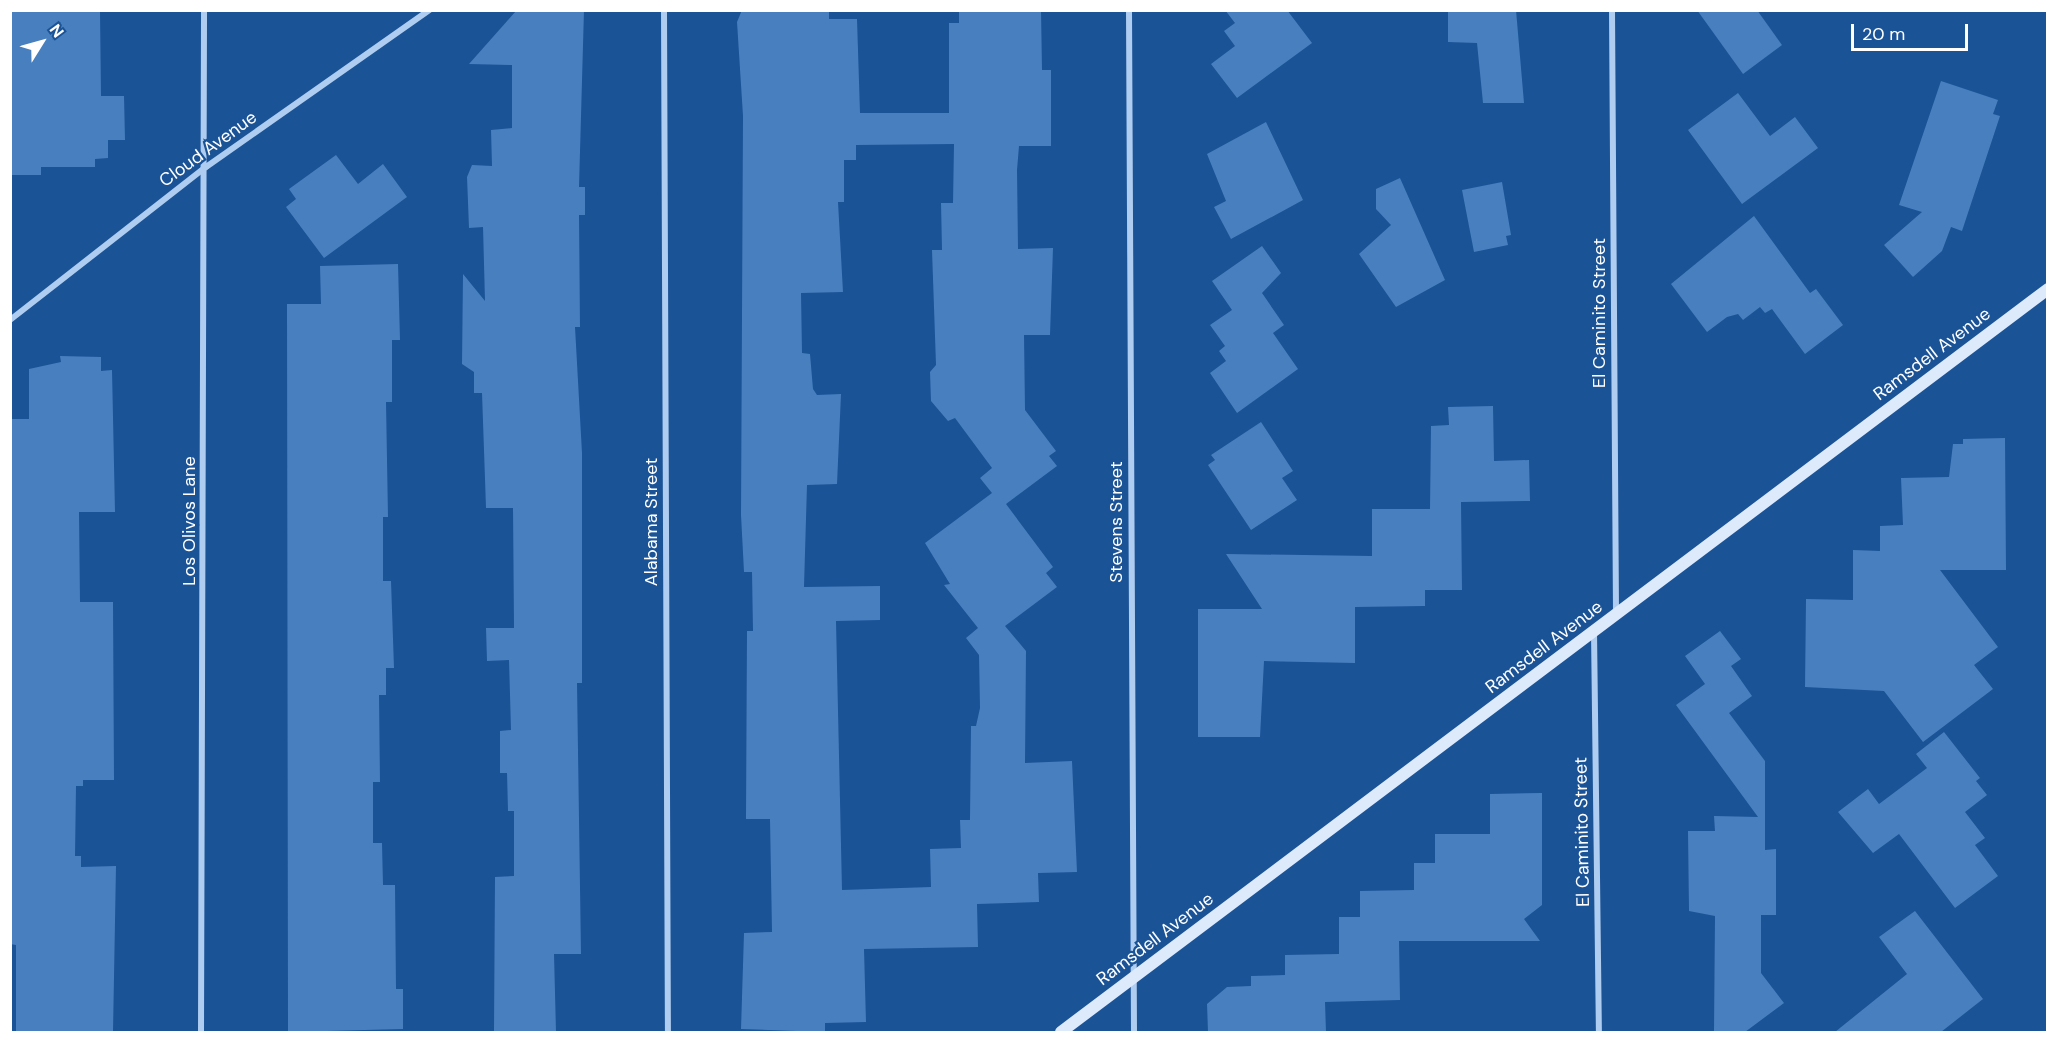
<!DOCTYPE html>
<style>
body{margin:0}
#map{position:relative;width:2058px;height:1043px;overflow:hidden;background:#1b5397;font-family:"DM Sans",sans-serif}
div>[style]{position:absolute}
.building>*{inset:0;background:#487fbf}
.street>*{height:6px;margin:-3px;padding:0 3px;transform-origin:3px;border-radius:3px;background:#afcdf0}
.secondary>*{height:12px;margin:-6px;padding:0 6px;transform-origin:6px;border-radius:6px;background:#ddeafb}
span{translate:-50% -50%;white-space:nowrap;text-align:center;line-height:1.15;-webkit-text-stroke:4.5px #1b5397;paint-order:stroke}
.street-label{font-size:18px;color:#fff}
.frame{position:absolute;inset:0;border:12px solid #fff;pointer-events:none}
.north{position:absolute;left:12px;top:12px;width:60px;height:60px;-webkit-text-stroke:4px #1b5397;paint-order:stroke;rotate:53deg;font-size:16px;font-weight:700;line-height:24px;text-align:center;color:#fff}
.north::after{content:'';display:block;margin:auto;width:21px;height:27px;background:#fff;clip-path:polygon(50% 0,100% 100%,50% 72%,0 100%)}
.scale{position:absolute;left:1851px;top:24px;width:117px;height:27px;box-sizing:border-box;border:3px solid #fff;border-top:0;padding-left:8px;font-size:18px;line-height:21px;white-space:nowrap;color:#fff;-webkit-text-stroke:4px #1b5397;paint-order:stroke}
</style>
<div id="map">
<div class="building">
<div style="clip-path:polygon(584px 10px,579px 187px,585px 187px,585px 215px,579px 215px,580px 327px,575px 327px,582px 453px,582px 683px,577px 683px,581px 954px,554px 954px,556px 1032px,494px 1032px,495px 877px,514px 876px,514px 811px,508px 811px,507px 773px,500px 773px,500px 731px,511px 730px,509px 660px,487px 661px,486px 628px,514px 628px,513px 508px,486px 508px,482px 393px,474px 393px,474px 372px,462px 364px,463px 274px,485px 301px,483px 227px,469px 228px,467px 177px,472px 165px,492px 166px,491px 130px,512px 128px,512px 65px,469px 64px,516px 11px)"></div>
<div style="clip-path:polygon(evenodd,742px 10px,829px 10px,829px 19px,857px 19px,860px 113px,949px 113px,949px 23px,959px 23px,959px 10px,1041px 10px,1042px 70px,1051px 70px,1051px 146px,1019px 146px,1017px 170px,1018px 249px,1053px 248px,1050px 335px,1024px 335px,1025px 410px,1056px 451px,1049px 456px,1057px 466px,1006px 504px,1053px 567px,1046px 573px,1057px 587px,1005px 626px,1026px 651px,1025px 763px,1072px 761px,1077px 872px,1038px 873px,1039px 902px,977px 904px,978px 947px,864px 949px,866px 1022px,825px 1023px,825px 1032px,741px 1029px,744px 933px,772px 932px,770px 819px,746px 819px,747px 631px,753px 631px,752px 572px,744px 572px,741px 515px,743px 116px,737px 22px,742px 10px,954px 144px,953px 203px,941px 203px,942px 250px,932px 250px,936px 365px,930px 372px,931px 401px,948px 421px,955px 418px,992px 468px,980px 478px,992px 493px,925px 543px,950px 584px,944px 585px,978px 628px,966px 638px,979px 655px,980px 708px,976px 726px,971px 726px,970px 820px,960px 820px,961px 848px,930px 849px,931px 887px,842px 890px,836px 621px,880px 620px,880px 586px,804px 587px,807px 485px,837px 484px,841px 394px,817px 395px,813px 389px,810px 354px,802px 353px,801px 293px,843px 292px,838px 202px,844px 202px,844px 160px,856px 160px,856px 145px,954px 144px)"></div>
<div style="clip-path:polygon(1225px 10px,1287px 10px,1312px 43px,1237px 98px,1211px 64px,1235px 46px,1224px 31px,1235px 23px)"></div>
<div style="clip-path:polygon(1448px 10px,1516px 10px,1524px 103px,1483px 103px,1477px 43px,1448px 42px)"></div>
<div style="clip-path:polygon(1697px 10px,1757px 10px,1782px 45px,1743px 74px)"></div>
<div style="clip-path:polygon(10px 11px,100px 11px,101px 96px,124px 96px,125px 140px,108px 140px,108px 158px,95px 159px,95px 167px,41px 167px,41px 175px,10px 175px)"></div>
<div style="clip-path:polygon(1941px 81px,1998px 100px,1993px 114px,2000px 116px,1962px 231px,1951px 227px,1942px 251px,1913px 277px,1884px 245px,1922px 212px,1899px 205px)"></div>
<div style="clip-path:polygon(1738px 93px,1770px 136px,1795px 117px,1818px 148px,1742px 204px,1688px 130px)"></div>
<div style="clip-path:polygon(1266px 122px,1303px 200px,1231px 239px,1214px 207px,1226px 201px,1207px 154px)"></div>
<div style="clip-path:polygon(336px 155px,358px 184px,383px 164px,407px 197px,324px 258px,286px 207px,296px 199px,289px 189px)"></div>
<div style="clip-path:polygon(1400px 178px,1445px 280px,1396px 307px,1359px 254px,1391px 225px,1376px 209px,1376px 189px)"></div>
<div style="clip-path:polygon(1502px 182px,1511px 235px,1506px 236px,1508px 245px,1474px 252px,1462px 190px)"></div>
<div style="clip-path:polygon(1754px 216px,1810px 293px,1816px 289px,1843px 325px,1805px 354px,1772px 309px,1765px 313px,1760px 307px,1743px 320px,1738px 314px,1727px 317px,1707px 332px,1671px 284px)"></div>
<div style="clip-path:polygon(1262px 246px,1281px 273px,1262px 293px,1284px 325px,1273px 333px,1298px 369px,1237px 413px,1210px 373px,1226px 361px,1219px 351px,1225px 346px,1210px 325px,1232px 310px,1212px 281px)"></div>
<div style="clip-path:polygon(398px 264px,400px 340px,392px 340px,392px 402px,386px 402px,388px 517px,383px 517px,383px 581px,391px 581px,394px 668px,386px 668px,386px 695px,379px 695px,380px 782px,373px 782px,373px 843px,382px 843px,383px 885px,395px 885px,396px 989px,403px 989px,403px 1029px,288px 1032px,287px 304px,321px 304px,320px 266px)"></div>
<div style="clip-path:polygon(60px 356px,101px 357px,101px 371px,112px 370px,115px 512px,79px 512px,80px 602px,113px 602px,114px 780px,83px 780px,83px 786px,76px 786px,75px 856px,81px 856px,81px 867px,116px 866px,113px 1032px,16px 1032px,16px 945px,10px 944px,10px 419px,29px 419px,29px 369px,61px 362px)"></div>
<div style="clip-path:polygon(1493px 406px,1494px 461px,1529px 460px,1530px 501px,1461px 502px,1462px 590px,1425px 590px,1425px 606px,1355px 607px,1355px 663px,1264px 661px,1260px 737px,1198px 737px,1198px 609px,1262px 609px,1226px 554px,1372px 556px,1372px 509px,1430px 509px,1431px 426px,1449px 425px,1448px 407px)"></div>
<div style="clip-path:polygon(1261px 422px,1293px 471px,1282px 478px,1297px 500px,1251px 530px,1208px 465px,1215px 460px,1211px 455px)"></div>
<div style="clip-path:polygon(2005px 438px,2006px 570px,1940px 570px,1998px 647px,1974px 665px,1993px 689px,1923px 742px,1884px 691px,1805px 687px,1806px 599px,1853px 600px,1853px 550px,1880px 551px,1880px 526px,1903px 525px,1901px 478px,1949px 477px,1953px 444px,1963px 444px,1963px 439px)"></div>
<div style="clip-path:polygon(1720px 631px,1741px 659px,1731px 666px,1752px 696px,1729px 713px,1765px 761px,1765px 850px,1776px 849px,1776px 915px,1761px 915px,1761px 973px,1784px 1003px,1745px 1032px,1714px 1032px,1715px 916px,1689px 911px,1688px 831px,1715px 831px,1714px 816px,1758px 817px,1676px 705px,1705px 684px,1685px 656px)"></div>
<div style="clip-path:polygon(1944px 732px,1980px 778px,1976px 781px,1987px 795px,1965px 812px,1985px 838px,1975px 845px,1998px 876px,1955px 908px,1899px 834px,1873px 853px,1838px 812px,1868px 789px,1879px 804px,1927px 768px,1916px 754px)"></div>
<div style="clip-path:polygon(1542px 793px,1542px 905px,1524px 919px,1540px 941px,1399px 941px,1400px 1000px,1325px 1002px,1326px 1032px,1208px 1032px,1207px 1004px,1227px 987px,1251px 986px,1251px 976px,1285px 975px,1285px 955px,1339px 954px,1339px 917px,1360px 917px,1360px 891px,1414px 890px,1414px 863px,1435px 863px,1435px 834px,1490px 834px,1490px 794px)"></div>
<div style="clip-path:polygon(1915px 911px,1983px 999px,1941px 1032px,1835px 1032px,1907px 974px,1879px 937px)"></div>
</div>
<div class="street">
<div style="left:664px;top:10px;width:1022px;rotate:89.78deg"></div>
<div style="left:1129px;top:10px;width:1022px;rotate:89.72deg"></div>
<div style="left:1612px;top:10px;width:604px;rotate:89.62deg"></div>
<div style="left:10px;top:320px;width:249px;rotate:-38deg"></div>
<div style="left:206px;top:167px;width:273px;rotate:-35.1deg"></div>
<div style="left:1594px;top:631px;width:401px;rotate:89.3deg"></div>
<div style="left:201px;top:1032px;width:1022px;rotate:-89.83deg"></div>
</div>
<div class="secondary">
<div style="left:1061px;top:1032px;width:1235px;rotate:-36.97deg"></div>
</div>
<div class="street-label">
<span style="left:208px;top:149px;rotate:-36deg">Cloud Avenue</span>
<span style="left:1599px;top:313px;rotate:-90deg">El Caminito Street</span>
<span style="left:1932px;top:354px;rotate:-37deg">Ramsdell Avenue</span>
<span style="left:189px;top:521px;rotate:-90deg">Los Olivos Lane</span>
<span style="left:651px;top:522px;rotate:-90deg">Alabama Street</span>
<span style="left:1116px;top:522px;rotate:-90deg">Stevens Street</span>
<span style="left:1544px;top:647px;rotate:-37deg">Ramsdell Avenue</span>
<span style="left:1582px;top:832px;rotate:-91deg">El Caminito Street</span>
<span style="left:1155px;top:939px;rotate:-37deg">Ramsdell Avenue</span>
</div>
<div class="frame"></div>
<div class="north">N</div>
<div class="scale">20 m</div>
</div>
